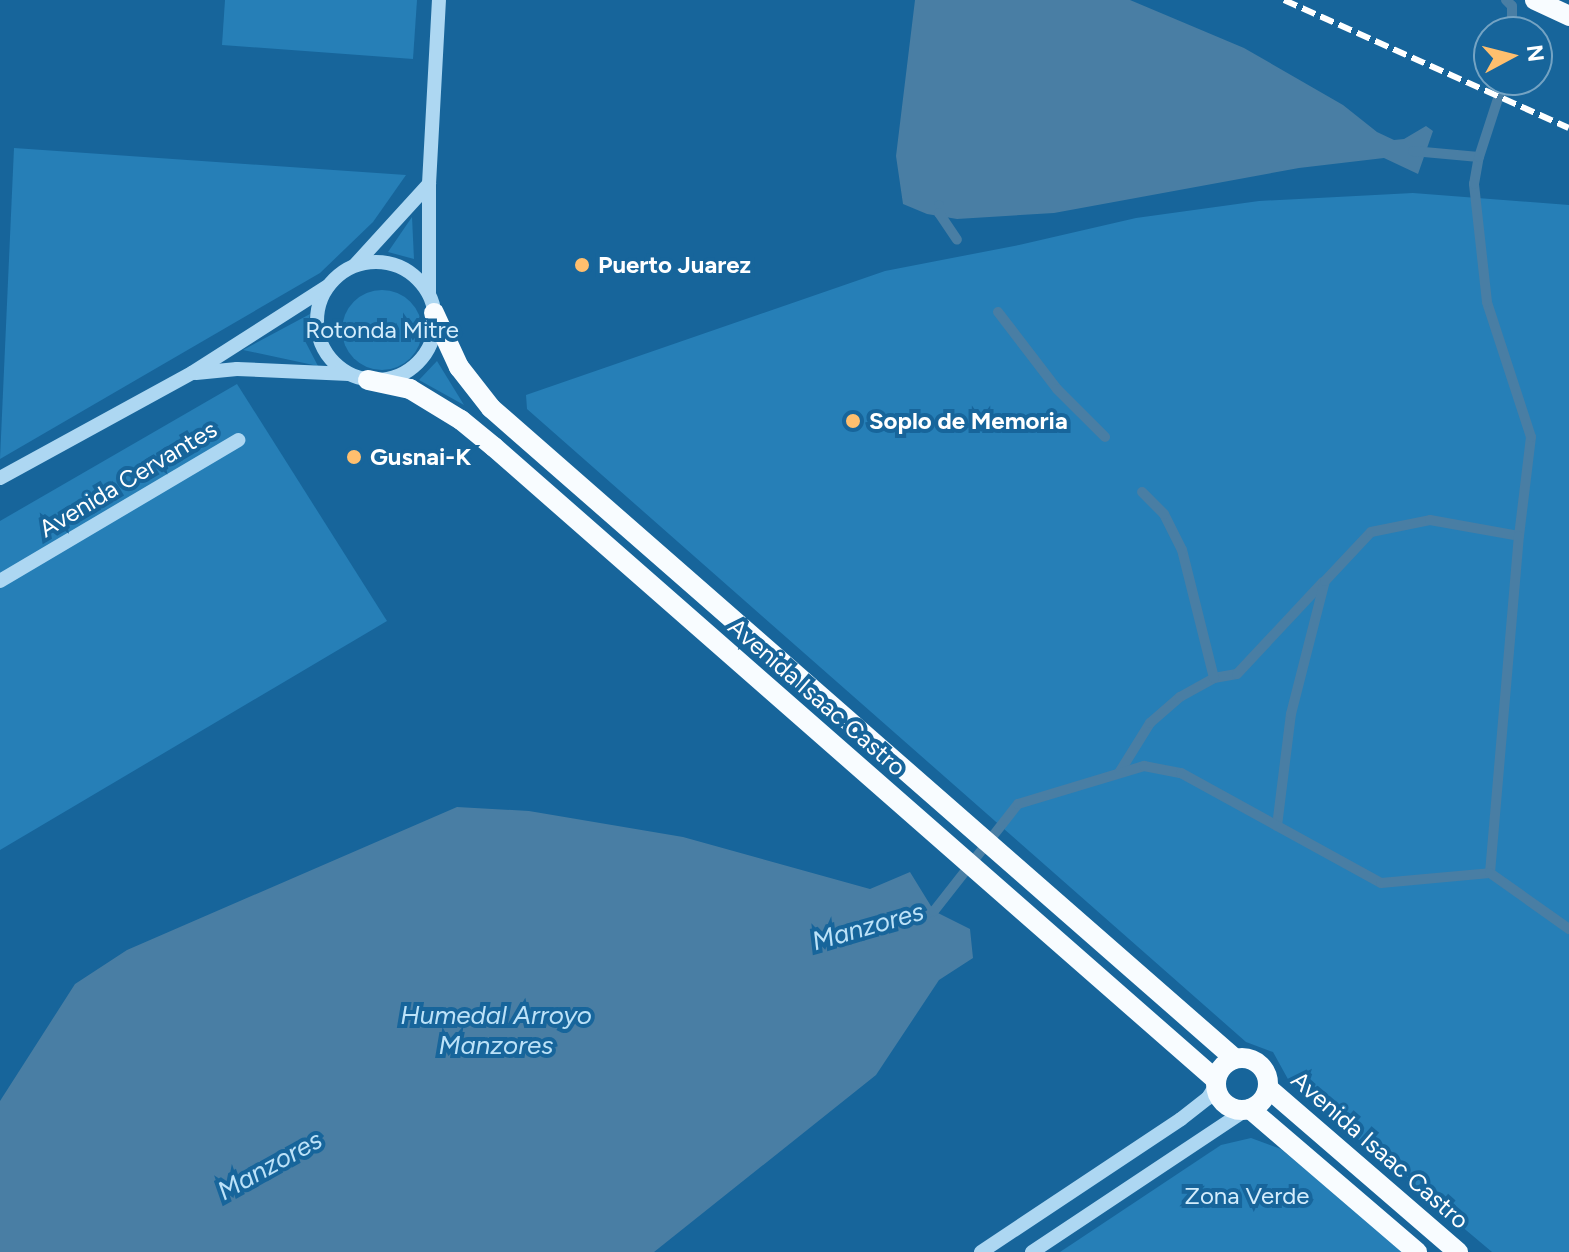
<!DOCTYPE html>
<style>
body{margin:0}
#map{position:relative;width:1569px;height:1252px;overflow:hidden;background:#17659b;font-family:Figtree,sans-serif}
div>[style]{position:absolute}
.green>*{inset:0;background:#267fb7}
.round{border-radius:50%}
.water>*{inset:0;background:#497ea4}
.stream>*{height:10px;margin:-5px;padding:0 5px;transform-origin:5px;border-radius:5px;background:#497ea4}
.minor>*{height:14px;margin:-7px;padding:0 7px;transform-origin:7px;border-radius:7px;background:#add7f2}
.minor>.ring{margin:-7px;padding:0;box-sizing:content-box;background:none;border:14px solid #add7f2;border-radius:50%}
.major>*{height:20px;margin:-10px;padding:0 10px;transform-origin:10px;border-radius:10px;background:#f8fcff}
.major>.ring{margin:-10px;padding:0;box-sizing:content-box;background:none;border:20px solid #f8fcff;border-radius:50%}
.rail>*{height:6px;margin-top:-3px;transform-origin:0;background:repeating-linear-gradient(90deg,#fff 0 14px,transparent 0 20px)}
.dots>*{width:22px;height:22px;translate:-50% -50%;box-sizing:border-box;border:4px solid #17659b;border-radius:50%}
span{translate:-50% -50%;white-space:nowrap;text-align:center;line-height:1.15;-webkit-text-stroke:8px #17659b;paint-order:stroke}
.poi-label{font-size:24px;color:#fff;font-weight:700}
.left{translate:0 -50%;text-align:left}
.park-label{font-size:24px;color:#d4edfc}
.street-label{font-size:24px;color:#fff}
.water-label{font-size:26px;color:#bce2f8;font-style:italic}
.north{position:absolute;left:1473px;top:16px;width:80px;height:80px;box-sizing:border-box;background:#17659b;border:2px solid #74a3c3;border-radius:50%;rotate:83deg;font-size:22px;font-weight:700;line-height:32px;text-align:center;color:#fff}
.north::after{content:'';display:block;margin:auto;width:28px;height:36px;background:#ffbf6e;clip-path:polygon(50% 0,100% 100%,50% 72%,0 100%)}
</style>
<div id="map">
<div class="green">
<div style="clip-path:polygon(225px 0,417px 0,413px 59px,222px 45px)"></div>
<div style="clip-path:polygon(14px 148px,406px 175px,373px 222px,320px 273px,0 459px)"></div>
<div style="clip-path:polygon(1413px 193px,1569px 205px,1569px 1252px,1492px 1252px,1289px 1081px,1273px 1052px,1246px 1042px,527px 409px,526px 395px,885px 271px,1019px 245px,1136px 218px,1259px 201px)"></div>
<div style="clip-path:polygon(412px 217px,414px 259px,388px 252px)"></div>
<div class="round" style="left:342px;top:290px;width:80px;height:80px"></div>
<div style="clip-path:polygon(310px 314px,305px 341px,318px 366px,243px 350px)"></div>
<div style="clip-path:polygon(437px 361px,464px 405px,419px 380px)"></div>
<div style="clip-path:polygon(237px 384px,387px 621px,0 850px,0 521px)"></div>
<div style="clip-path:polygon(1251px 1138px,1281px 1149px,1404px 1252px,1060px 1252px,1221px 1145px)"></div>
</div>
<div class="water">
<div style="clip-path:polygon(915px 0,1130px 0,1244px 48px,1343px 105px,1377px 132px,1394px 140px,1404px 139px,1426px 126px,1433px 131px,1418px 174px,1384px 158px,1299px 168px,1054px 213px,957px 219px,927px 214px,903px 204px,896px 156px)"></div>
<div style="clip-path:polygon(457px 807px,529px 811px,683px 837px,870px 889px,910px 872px,934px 911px,970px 929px,973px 958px,939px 980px,876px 1075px,654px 1252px,0 1252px,0 1101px,75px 984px,127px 950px)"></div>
</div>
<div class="stream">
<div style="left:1506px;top:0;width:8px;rotate:45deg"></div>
<div style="left:1512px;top:6px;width:26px;rotate:90deg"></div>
<div style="left:1413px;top:151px;width:66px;rotate:5.2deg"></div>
<div style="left:939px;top:205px;width:8px;rotate:90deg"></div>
<div style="left:939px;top:213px;width:32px;rotate:56deg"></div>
<div style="left:998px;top:312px;width:97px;rotate:52.5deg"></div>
<div style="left:1057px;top:389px;width:68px;rotate:45deg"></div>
<div style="left:1214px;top:678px;width:23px;rotate:-10deg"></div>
<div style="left:1237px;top:674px;width:126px;rotate:-46.9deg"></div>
<div style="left:1119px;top:773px;width:59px;rotate:-58.2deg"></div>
<div style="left:1150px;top:723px;width:40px;rotate:-41deg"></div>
<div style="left:1180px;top:697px;width:39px;rotate:-29deg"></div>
<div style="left:1214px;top:678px;width:132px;rotate:-104deg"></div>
<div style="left:1182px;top:550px;width:40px;rotate:-116.6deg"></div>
<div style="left:1164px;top:514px;width:31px;rotate:-135deg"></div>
<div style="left:1277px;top:826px;width:113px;rotate:-82.9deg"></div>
<div style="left:1291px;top:714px;width:137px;rotate:-75.7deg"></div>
<div style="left:1325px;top:581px;width:67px;rotate:-46.8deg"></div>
<div style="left:1371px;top:532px;width:60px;rotate:-11.5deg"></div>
<div style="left:1430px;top:520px;width:90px;rotate:10.2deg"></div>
<div style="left:1519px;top:536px;width:100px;rotate:-83.1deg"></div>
<div style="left:1531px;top:437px;width:142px;rotate:-108.1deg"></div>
<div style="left:1487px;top:302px;width:119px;rotate:-96.3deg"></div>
<div style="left:1474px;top:184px;width:27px;rotate:-80deg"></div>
<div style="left:1479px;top:157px;width:81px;rotate:-72deg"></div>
<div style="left:1490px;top:873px;width:338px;rotate:-85.1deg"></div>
<div style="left:922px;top:914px;width:12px;rotate:-14deg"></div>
<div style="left:934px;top:911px;width:136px;rotate:-51.9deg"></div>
<div style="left:1018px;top:804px;width:132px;rotate:-16.8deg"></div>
<div style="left:1144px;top:766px;width:38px;rotate:11deg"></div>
<div style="left:1181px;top:773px;width:228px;rotate:28.8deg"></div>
<div style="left:1381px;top:883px;width:109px;rotate:-5.2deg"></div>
<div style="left:1490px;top:873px;width:97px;rotate:35.3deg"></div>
</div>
<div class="minor">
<div class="ring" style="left:317px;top:262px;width:104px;height:104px"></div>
<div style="left:355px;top:265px;width:110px;rotate:-47.6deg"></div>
<div style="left:429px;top:294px;width:110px;rotate:-90deg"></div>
<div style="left:429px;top:184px;width:184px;rotate:-86.9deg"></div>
<div style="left:196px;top:373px;width:41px;rotate:-5.6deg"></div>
<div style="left:237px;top:369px;width:112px;rotate:2.6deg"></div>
<div style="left:0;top:478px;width:219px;rotate:-28.7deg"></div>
<div style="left:192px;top:373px;width:161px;rotate:-32.6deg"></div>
<div style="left:0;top:581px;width:277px;rotate:-30.6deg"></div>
<div style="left:981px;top:1252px;width:240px;rotate:-33.6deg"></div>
<div style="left:1181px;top:1119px;width:34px;rotate:-38deg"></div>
<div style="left:1208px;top:1098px;width:13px;rotate:-58deg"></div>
<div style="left:1032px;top:1252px;width:257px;rotate:-33.6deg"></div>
</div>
<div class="major">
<div style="left:1535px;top:0;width:38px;rotate:25deg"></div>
<div style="left:434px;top:313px;width:60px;rotate:65.2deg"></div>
<div style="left:459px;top:367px;width:52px;rotate:52deg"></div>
<div style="left:491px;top:408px;width:987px;rotate:41.18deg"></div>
<div style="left:368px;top:380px;width:43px;rotate:12.1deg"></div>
<div style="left:410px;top:389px;width:60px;rotate:31.3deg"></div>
<div style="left:461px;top:420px;width:43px;rotate:39.3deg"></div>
<div style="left:494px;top:447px;width:960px;rotate:41.24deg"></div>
<div class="ring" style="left:1216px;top:1058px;width:32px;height:32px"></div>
<div style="left:1268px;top:1088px;width:251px;rotate:40.8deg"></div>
<div style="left:1250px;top:1109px;width:220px;rotate:40.6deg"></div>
</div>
<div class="rail">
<div style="left:1284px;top:0;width:312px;rotate:24.2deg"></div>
</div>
<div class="dots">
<div style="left:582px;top:265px;background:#ffbf6e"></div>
<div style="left:853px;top:421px;background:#ffbf6e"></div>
<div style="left:354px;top:457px;background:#ffbf6e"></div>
</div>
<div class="poi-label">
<span class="left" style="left:598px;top:265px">Puerto Juarez</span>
<span class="left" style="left:869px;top:421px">Soplo de Memoria</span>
<span class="left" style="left:370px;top:457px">Gusnai-K</span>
</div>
<div class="park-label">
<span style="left:382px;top:330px">Rotonda Mitre</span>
<span style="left:1247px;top:1196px">Zona Verde</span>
</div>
<div class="street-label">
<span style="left:128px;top:479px;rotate:-31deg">Avenida Cervantes</span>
<span style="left:817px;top:697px;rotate:41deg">Avenida Isaac Castro</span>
<span style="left:1380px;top:1150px;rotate:41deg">Avenida Isaac Castro</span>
</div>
<div class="water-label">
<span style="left:868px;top:927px;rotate:-16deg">Manzores</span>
<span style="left:496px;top:1031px">Humedal Arroyo<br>Manzores</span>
<span style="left:270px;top:1166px;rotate:-29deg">Manzores</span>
</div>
<div class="north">N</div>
</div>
